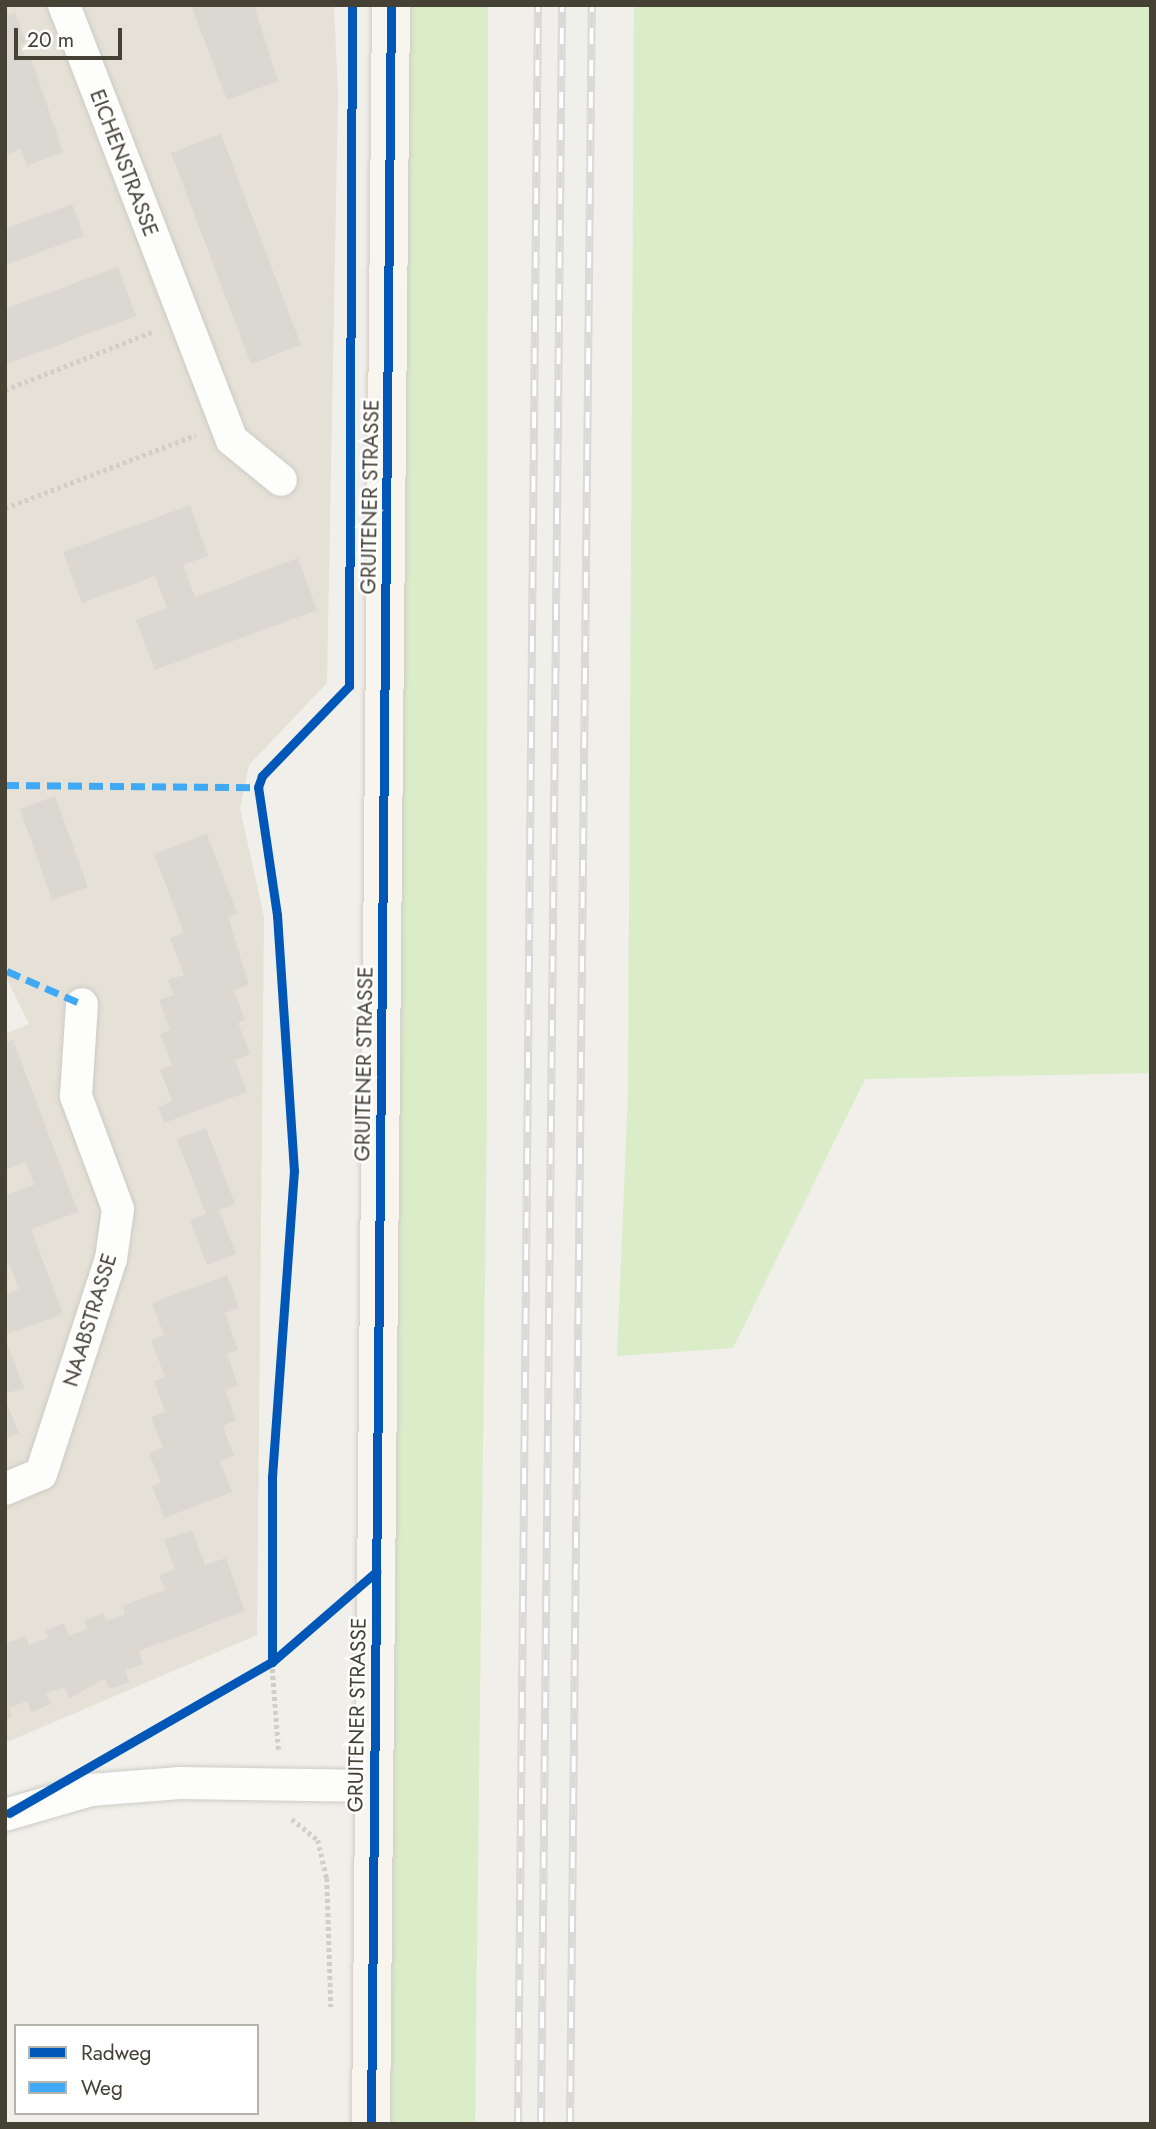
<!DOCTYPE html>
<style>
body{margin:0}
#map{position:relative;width:1156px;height:2129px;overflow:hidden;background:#f0efe9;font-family:Jost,sans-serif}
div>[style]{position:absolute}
.residential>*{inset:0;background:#e5e1d6}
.green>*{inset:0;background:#dbecc9}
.building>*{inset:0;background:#dad8d1}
.path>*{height:4.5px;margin-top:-2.25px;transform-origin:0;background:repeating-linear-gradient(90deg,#d1ceca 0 3.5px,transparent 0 7px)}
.roads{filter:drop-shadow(0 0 2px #cdcbc5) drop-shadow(0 0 2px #cdcbc5)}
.minor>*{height:32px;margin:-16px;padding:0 16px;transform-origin:16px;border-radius:16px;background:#fdfdfc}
.secondary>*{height:38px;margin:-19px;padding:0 19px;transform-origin:19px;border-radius:19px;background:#f7f5ee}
.rail>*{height:8px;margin-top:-4px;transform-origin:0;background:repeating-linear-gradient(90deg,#fff 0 16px,#d9d9d8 0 32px);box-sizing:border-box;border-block:2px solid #d9d9d8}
.quiet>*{height:7px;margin-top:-3.5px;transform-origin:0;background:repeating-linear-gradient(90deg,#3fa9f5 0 14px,transparent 0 21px)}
.cycleway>*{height:9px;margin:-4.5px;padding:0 4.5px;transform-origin:4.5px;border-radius:4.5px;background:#0057b8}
span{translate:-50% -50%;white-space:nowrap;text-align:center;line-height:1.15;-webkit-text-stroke:5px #fff;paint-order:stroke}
.street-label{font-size:21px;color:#464135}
.frame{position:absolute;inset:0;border:7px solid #464135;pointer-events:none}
.legend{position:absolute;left:14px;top:2024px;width:245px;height:91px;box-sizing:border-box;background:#fff;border:2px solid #b5b3ae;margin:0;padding:9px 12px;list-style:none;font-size:21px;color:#464135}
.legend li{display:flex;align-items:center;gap:14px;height:35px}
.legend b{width:35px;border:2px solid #b5b3ae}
.scale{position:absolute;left:14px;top:28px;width:108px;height:32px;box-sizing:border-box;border:4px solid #464135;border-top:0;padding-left:9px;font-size:21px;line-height:24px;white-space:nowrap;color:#464135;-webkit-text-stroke:5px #fff;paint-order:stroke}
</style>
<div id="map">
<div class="residential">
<div style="clip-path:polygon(5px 5px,334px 5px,338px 95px,327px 683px,249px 765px,240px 808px,264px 917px,257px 1635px,5px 1743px,5px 1034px,29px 1024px,5px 975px)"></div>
</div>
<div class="green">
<div style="clip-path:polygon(410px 5px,488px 5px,487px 1110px,475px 2124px,391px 2124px)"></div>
<div style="clip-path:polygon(634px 5px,1151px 5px,1151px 1073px,865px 1079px,733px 1348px,617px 1356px,628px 1092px)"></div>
</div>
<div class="building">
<div style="clip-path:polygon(5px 5px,9px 15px,15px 12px,26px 42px,20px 45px,26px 60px,31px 58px,63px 152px,27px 166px,21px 149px,5px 155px)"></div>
<div style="clip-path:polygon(191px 5px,254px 5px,278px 81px,227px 100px)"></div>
<div style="clip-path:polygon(221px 134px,301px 345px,251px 364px,171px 153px)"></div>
<div style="clip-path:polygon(72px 204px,84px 236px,5px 265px,5px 229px)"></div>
<div style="clip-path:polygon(118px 267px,136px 316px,5px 365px,5px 309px)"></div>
<div style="clip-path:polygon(190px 505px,208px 556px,183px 565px,195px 597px,298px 558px,317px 610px,155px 670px,136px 620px,167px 608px,155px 576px,82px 603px,63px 552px)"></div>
<div style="clip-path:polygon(55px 796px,88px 887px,52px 900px,20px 809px)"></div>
<div style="clip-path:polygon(207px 834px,237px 913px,228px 917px,249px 985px,234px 990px,245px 1020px,238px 1023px,250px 1054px,235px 1060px,247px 1092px,164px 1123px,158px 1107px,172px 1101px,160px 1070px,172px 1065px,160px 1034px,170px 1030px,159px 1000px,174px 995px,168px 980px,184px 975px,170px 938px,184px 933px,154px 854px)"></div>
<div style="clip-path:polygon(13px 1040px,78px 1212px,31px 1229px,63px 1314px,5px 1335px,5px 1294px,19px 1289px,10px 1265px,5px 1266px,5px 1195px,34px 1185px,26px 1162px,5px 1170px,5px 1043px)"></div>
<div style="clip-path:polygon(206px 1128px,235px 1204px,219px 1210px,236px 1254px,207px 1265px,190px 1220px,206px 1214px,177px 1139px)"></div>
<div style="clip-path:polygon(227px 1275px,239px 1307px,225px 1313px,238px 1350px,227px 1354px,238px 1385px,225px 1390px,236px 1420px,223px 1426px,234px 1456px,220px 1461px,232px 1492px,164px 1518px,152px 1486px,161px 1483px,149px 1453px,163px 1448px,151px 1417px,165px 1412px,154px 1381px,165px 1377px,151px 1340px,164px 1335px,152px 1303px)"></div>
<div style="clip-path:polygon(5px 1338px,24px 1388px,5px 1394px)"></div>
<div style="clip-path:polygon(5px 1398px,19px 1433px,5px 1439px)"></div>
<div style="clip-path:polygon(192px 1530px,205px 1565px,226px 1558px,245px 1611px,139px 1651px,143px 1664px,125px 1670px,129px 1682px,109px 1689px,105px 1678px,69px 1699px,65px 1687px,46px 1693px,51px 1704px,31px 1712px,27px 1701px,9px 1708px,12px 1717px,5px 1720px,6px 1643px,26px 1636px,29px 1645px,48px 1638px,45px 1630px,64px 1623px,69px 1636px,88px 1629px,84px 1621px,104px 1613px,106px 1621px,125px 1614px,123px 1606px,165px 1590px,159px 1575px,175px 1569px,164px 1540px)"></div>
</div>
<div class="path">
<div style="left:5px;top:390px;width:160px;rotate:-21.6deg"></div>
<div style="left:5px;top:508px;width:204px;rotate:-20.9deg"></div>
<div style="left:272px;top:1662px;width:90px;rotate:85.6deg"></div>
<div style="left:292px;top:1819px;width:33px;rotate:39deg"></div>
<div style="left:318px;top:1840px;width:39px;rotate:77deg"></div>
<div style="left:327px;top:1878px;width:129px;rotate:88.2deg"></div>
</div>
<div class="roads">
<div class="minor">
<div style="left:64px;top:5px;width:466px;rotate:68.9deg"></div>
<div style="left:232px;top:440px;width:63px;rotate:39.2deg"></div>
<div style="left:5px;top:1489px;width:39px;rotate:-23deg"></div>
<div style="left:41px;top:1474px;width:226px;rotate:-72deg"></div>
<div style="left:111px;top:1259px;width:50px;rotate:-82deg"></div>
<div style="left:118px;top:1209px;width:121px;rotate:-110.4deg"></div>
<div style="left:76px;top:1096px;width:92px;rotate:-86.3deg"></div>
<div style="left:5px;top:1815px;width:90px;rotate:-16.2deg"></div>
<div style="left:91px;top:1790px;width:89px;rotate:-4.5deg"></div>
<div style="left:180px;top:1783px;width:193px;rotate:0.9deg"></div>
</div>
<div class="secondary">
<div style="left:371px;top:2124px;width:2119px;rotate:-89.46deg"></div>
</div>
</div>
<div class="rail">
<div style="left:518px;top:2124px;width:2119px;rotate:-89.46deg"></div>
<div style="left:541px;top:2124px;width:2119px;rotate:-89.43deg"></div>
<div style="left:570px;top:2124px;width:2119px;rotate:-89.41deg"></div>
</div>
<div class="quiet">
<div style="left:5px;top:785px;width:253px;rotate:0.5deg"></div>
<div style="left:7px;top:971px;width:82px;rotate:23.7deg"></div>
</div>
<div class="cycleway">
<div style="left:272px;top:1662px;width:185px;rotate:-90deg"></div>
<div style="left:272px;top:1477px;width:307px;rotate:-85.9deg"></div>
<div style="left:294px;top:1171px;width:257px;rotate:-93.8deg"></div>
<div style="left:277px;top:915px;width:129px;rotate:-98.4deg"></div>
<div style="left:258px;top:787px;width:12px;rotate:-70deg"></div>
<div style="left:262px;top:776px;width:125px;rotate:-46deg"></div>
<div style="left:349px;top:686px;width:681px;rotate:-89.75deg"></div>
<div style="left:9px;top:1813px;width:303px;rotate:-29.9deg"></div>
<div style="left:272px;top:1662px;width:138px;rotate:-40.9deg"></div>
<div style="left:371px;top:2124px;width:2119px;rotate:-89.46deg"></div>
</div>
<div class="street-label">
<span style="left:124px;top:163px;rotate:69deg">EICHENSTRASSE</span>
<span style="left:370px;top:497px;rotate:-89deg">GRUITENER STRASSE</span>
<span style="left:364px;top:1064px;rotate:-89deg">GRUITENER STRASSE</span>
<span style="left:90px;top:1320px;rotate:-73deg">NAABSTRASSE</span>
<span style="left:357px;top:1715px;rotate:-89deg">GRUITENER STRASSE</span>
</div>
<div class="frame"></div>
<ul class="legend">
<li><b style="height:9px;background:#0057b8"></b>Radweg</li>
<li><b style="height:9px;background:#3fa9f5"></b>Weg</li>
</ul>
<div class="scale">20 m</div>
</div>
